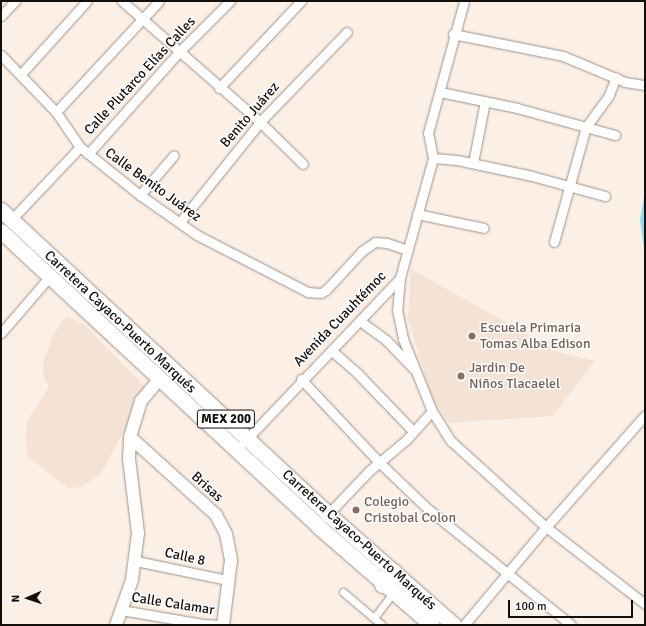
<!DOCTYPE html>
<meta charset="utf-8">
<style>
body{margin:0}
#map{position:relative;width:646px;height:626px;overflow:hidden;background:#fbefe6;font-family:Signika,sans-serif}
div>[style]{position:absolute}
.built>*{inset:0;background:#f4e3d4}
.water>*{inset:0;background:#90dcf2}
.roads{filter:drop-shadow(0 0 1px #9c9289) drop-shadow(0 0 1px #9c9289)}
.pedestrian>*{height:7px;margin:-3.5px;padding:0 3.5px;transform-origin:3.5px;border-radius:3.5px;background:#fff}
.minor>*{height:9px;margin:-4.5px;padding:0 4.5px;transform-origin:4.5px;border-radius:4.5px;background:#fff}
.tertiary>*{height:12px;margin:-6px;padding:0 6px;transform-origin:6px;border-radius:6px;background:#fff}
.primary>*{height:15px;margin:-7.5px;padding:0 7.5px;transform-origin:7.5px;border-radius:7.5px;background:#fff}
.trunk>*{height:16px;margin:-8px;padding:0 8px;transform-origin:8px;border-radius:8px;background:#fff}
.dots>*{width:11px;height:11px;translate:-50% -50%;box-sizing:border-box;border:2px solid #fff;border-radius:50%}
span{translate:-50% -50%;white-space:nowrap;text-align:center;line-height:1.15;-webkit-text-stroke:3px #fff;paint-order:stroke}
.shield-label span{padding:1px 3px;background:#fff;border:1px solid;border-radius:3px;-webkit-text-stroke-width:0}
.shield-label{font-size:13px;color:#130f0c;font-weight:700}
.street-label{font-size:14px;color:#130f0c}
.education-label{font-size:14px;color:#785e54}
.left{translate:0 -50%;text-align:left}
.frame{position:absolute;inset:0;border:2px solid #130f0c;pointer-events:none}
.north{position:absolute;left:8px;top:578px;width:40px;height:40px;-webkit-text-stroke:3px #fff;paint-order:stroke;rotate:268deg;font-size:11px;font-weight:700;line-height:16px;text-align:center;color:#130f0c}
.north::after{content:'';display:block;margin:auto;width:14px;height:18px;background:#130f0c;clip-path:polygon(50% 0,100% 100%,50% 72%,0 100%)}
.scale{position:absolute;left:508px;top:600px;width:125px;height:18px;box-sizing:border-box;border:2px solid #130f0c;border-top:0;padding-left:5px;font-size:12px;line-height:14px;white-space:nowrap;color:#130f0c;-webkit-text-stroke:3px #fff;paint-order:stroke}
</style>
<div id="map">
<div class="built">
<div style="clip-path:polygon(411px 269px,561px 353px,595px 361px,553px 416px,448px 423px,431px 396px,408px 319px)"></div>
<div style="clip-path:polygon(66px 316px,84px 324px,146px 388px,101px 474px,81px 487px,68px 488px,27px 456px,26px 440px,27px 421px,49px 387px,44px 378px,43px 362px,53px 335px)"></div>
</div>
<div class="water">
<div style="clip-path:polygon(645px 192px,645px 256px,640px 219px)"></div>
</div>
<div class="roads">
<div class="pedestrian">
<div style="left:343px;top:592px;width:51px;rotate:40.2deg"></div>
<div style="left:374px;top:618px;width:31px;rotate:-53deg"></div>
</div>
<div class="minor">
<div style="left:122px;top:1px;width:184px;rotate:41.2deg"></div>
<div style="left:260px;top:122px;width:60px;rotate:44.3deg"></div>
<div style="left:1px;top:16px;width:21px;rotate:-47deg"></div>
<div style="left:453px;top:34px;width:112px;rotate:11.3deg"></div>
<div style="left:563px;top:56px;width:67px;rotate:22.8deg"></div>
<div style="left:625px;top:82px;width:20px;rotate:9deg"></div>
<div style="left:1px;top:55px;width:79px;rotate:46deg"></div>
<div style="left:56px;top:112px;width:42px;rotate:55.6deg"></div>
<div style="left:80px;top:147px;width:77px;rotate:38.7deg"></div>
<div style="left:140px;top:195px;width:70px;rotate:35.1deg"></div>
<div style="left:197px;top:235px;width:125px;rotate:27.2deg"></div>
<div style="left:308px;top:292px;width:13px;rotate:4deg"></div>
<div style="left:321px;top:293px;width:6px;rotate:-31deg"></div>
<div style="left:326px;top:290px;width:53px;rotate:-47.3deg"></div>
<div style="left:362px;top:251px;width:16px;rotate:-35deg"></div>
<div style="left:375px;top:242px;width:12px;rotate:5deg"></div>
<div style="left:387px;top:243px;width:21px;rotate:19deg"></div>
<div style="left:21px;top:74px;width:98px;rotate:-47.9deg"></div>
<div style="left:219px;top:88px;width:120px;rotate:-46.7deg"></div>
<div style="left:440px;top:92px;width:79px;rotate:11.7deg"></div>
<div style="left:517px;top:108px;width:102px;rotate:15.4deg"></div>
<div style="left:56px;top:112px;width:151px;rotate:-47.1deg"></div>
<div style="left:88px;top:154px;width:135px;rotate:-48.3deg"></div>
<div style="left:178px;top:53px;width:74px;rotate:-45deg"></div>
<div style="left:433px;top:158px;width:24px;rotate:5deg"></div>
<div style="left:457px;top:160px;width:77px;rotate:12deg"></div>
<div style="left:532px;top:176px;width:76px;rotate:15.3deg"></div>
<div style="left:473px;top:163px;width:63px;rotate:-79deg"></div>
<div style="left:140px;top:195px;width:52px;rotate:-49.6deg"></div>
<div style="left:417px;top:214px;width:68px;rotate:11.8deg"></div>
<div style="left:11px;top:220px;width:100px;rotate:-46.6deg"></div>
<div style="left:180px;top:222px;width:128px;rotate:-51.3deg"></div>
<div style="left:260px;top:122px;width:125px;rotate:-46deg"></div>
<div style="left:554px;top:242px;width:119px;rotate:-74.5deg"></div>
<div style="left:586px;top:127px;width:39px;rotate:-54deg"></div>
<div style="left:609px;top:95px;width:19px;rotate:-69deg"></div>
<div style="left:400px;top:278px;width:32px;rotate:95deg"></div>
<div style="left:397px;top:310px;width:30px;rotate:78deg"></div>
<div style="left:403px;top:339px;width:78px;rotate:68.1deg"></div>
<div style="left:432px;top:411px;width:36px;rotate:58deg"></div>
<div style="left:451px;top:441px;width:128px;rotate:42.2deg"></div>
<div style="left:546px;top:527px;width:125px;rotate:37.9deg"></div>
<div style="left:360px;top:321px;width:32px;rotate:36deg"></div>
<div style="left:386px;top:340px;width:40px;rotate:46deg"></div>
<div style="left:1px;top:333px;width:77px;rotate:-49.2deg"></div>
<div style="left:332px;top:351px;width:35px;rotate:41deg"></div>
<div style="left:358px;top:374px;width:79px;rotate:46deg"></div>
<div style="left:301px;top:379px;width:115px;rotate:46.8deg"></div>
<div style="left:380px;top:463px;width:66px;rotate:43.8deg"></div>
<div style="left:428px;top:509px;width:184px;rotate:39deg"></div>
<div style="left:244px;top:442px;width:226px;rotate:-46.4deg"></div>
<div style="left:400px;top:278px;width:124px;rotate:-74.6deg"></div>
<div style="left:433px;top:158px;width:25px;rotate:-101deg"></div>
<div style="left:428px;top:133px;width:137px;rotate:-74.7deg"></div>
<div style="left:328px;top:514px;width:59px;rotate:-46.4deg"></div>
<div style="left:369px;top:471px;width:48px;rotate:-40deg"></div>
<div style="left:406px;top:440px;width:39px;rotate:-48deg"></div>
<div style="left:136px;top:561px;width:94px;rotate:11.7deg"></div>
<div style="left:121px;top:610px;width:83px;rotate:9.7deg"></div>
<div style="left:203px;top:624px;width:18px;rotate:3deg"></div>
<div style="left:464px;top:625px;width:128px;rotate:-50.1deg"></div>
<div style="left:546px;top:527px;width:149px;rotate:-48.5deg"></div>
</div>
<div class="tertiary">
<div style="left:130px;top:437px;width:116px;rotate:42.2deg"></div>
<div style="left:216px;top:515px;width:21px;rotate:62deg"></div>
<div style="left:226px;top:534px;width:26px;rotate:79deg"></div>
<div style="left:231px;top:560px;width:65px;rotate:97deg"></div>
<div style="left:116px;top:625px;width:48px;rotate:-70.4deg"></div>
<div style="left:132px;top:580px;width:47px;rotate:-82.7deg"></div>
<div style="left:138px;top:533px;width:75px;rotate:-96.9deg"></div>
<div style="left:129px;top:459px;width:22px;rotate:-87deg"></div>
<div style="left:130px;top:437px;width:38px;rotate:-73deg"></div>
<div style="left:141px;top:401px;width:30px;rotate:-50deg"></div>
</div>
<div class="primary">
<div style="left:1px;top:210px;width:446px;rotate:42.9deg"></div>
<div style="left:328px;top:514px;width:168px;rotate:41.4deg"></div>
<div style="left:1px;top:231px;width:433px;rotate:42.9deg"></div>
<div style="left:318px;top:526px;width:151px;rotate:41deg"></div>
</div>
<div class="trunk">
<div style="left:383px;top:585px;width:17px;rotate:-50deg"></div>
</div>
</div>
<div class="dots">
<div style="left:472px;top:336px;background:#8d6e63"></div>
<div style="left:461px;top:376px;background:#8d6e63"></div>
<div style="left:356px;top:510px;background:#8d6e63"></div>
</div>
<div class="shield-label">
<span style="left:226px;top:419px">MEX 200</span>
</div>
<div class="street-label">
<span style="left:140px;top:76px;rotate:-47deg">Calle Plutarco Elías Calles</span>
<span style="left:250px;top:115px;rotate:-49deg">Benito Juárez</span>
<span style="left:153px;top:185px;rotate:36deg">Calle Benito Juárez</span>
<span style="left:340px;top:319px;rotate:-46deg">Avenida Cuauhtémoc</span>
<span style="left:120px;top:322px;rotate:43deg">Carretera Cayaco-Puerto Marqués</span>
<span style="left:207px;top:487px;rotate:42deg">Brisas</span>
<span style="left:359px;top:540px;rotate:42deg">Carretera Cayaco-Puerto Marqués</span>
<span style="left:185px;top:557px;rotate:12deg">Calle 8</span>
<span style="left:173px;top:604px;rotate:9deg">Calle Calamar</span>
</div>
<div class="education-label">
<span class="left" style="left:480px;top:336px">Escuela Primaria<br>Tomas Alba Edison</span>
<span class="left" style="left:469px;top:376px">Jardin De<br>Niños Tlacaelel</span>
<span class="left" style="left:364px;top:510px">Colegio<br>Cristobal Colon</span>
</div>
<div class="frame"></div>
<div class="north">N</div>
<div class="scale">100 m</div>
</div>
